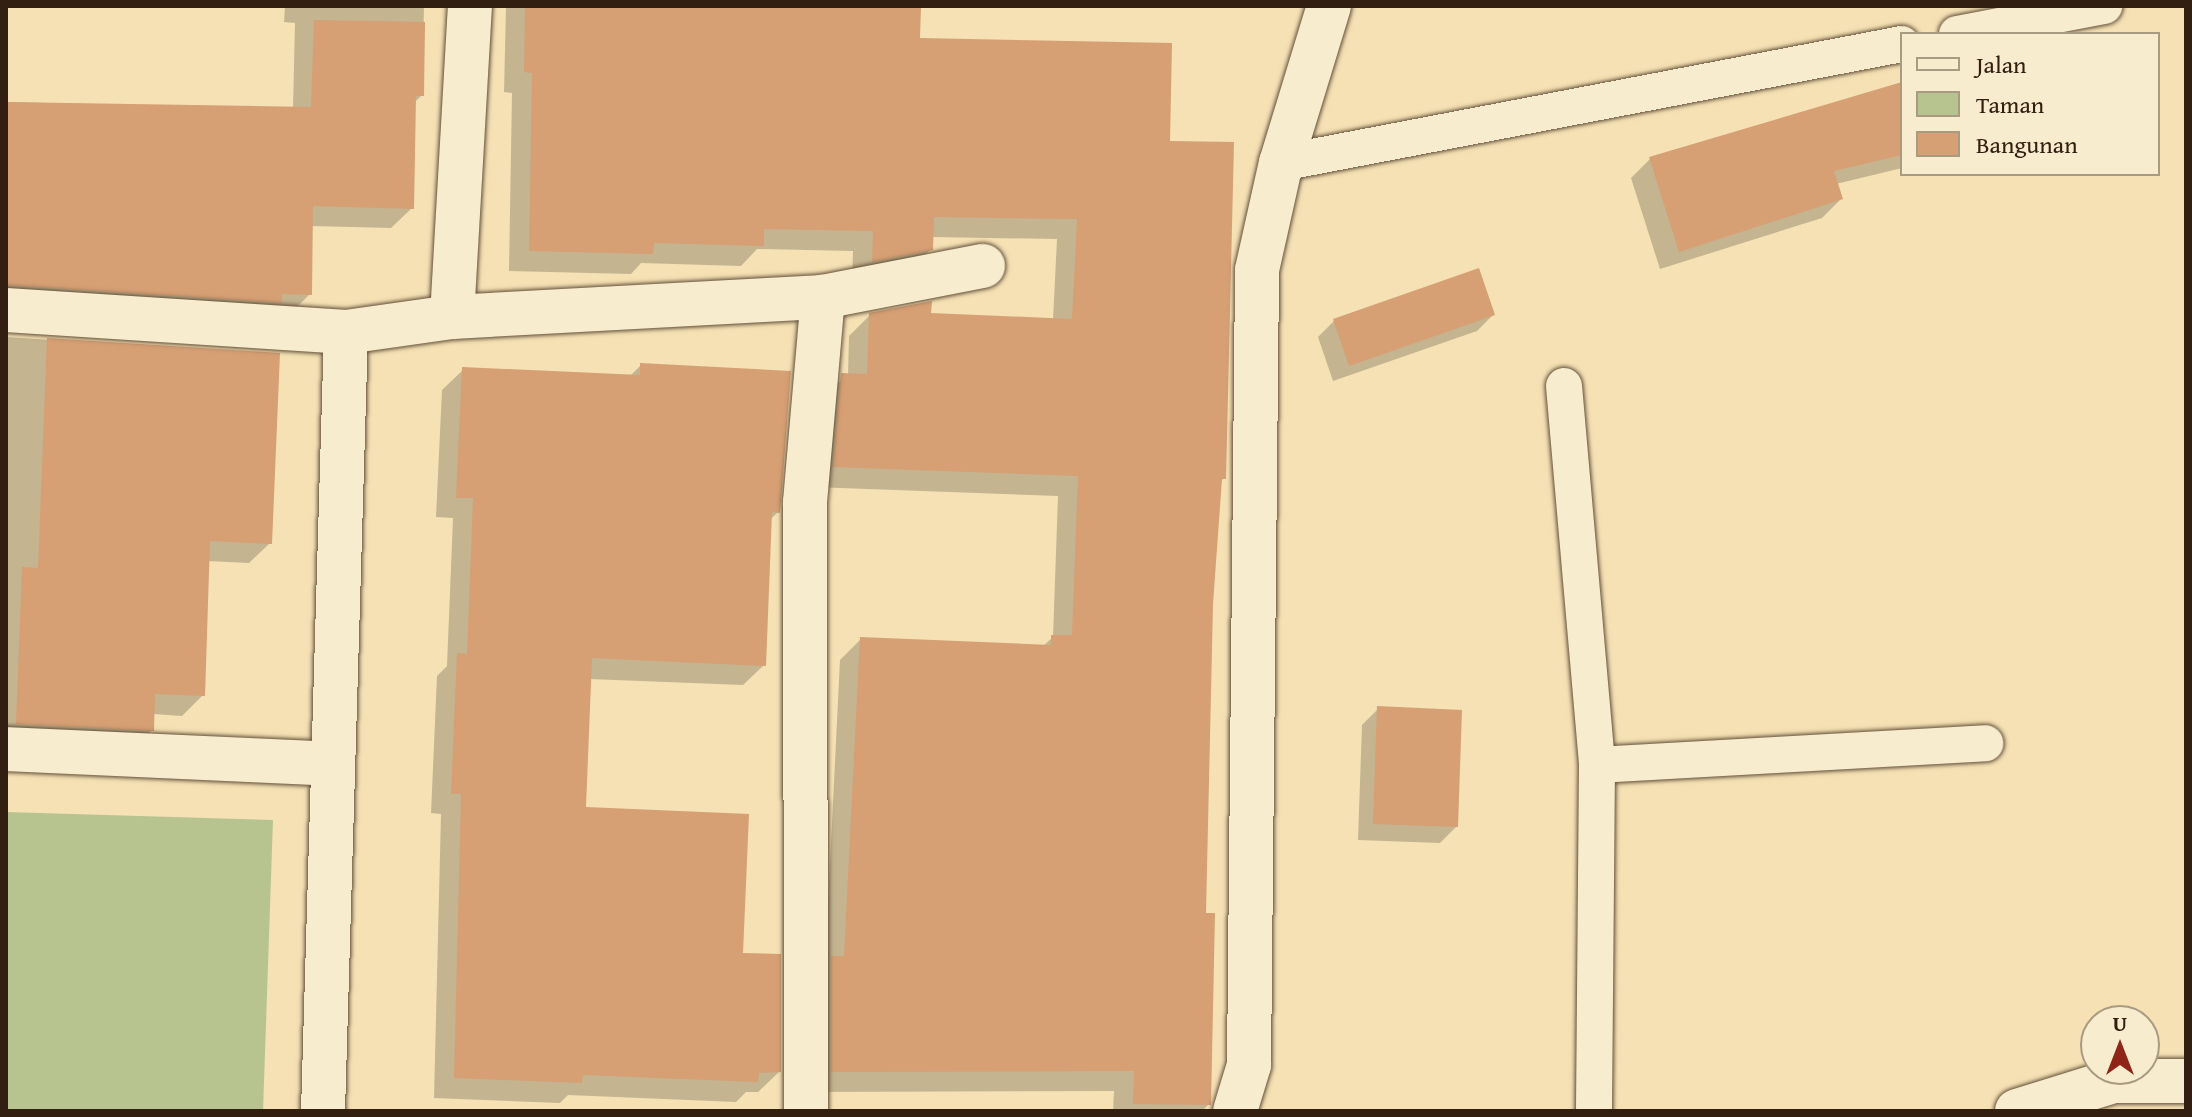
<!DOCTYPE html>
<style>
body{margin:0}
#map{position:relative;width:2192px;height:1117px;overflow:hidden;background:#f5e1b4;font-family:"Gentium Book Plus",serif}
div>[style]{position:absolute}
.green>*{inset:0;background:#b7c490}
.shadow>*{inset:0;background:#0003}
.building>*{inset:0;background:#d69f74}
.roads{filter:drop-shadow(0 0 2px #63503a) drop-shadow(0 0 2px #63503a)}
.lane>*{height:36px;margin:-18px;padding:0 18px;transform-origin:18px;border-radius:18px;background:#f8ecce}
.street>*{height:44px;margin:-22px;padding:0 22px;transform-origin:22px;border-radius:22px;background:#f8ecce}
span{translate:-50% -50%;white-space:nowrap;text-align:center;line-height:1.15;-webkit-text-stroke:7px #f8ecce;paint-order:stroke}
.frame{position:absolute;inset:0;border:8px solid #321f11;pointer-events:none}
.legend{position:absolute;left:1900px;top:32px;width:260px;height:144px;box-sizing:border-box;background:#f8ecce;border:2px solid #a99a82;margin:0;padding:10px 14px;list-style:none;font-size:24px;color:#321f11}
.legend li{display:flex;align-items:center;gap:16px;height:40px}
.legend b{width:40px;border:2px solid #a99a82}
.north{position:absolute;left:2080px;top:1005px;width:80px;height:80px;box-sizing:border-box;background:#f8ecce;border:2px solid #a99a82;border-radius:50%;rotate:0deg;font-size:22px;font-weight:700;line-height:32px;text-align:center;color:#321f11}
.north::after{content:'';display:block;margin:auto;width:28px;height:36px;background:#8f2418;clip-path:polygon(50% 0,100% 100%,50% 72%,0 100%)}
</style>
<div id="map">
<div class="green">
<div style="clip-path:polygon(6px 812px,273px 820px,263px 1111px,6px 1111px)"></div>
</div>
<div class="shadow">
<div style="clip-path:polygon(285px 6px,424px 6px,422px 95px,414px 103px,412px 208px,391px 228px,311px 226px,310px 294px,290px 314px,6px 306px,6px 102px,293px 109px,295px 23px,284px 22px)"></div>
<div style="clip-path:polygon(506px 6px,919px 6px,918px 40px,1168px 143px,1224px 478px,1219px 483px,1211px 604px,1204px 915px,1209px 1104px,1202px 1111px,1113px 1111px,1114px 1091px,811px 1092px,825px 965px,840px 660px,861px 639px,1042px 647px,1053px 637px,1058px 496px,813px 487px,821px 396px,848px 375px,849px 336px,870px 315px,1053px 320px,1057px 239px,931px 237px,931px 249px,910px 270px,852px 282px,853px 251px,757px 249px,741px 266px,641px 263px,631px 274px,509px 271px,512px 93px,504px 92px)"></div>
<div style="clip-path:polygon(1902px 84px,1902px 168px,1836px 184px,1841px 199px,1822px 218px,1660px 269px,1631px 178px,1650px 159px)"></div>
<div style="clip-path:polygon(1493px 315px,1477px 331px,1333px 381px,1318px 337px,1334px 321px)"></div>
<div style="clip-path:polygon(6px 337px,277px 355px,270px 543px,249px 563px,207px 561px,203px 695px,182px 716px,153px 714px,152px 730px,132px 750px,6px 744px)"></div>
<div style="clip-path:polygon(641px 365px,778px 512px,770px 520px,764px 665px,743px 685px,589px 679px,584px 809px,741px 955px,779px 1072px,758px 1092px,746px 1092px,736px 1102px,568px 1095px,560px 1103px,434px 1098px,441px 814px,431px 813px,437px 676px,447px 666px,453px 518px,436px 517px,442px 390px,463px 370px,629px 377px)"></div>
<div style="clip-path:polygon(1378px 709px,1456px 827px,1440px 843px,1358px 840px,1362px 725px)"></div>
</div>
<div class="building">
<div style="clip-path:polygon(525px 6px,921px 6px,920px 38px,1172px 43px,1170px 141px,1234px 142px,1226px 479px,1222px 479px,1213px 604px,1206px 913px,1215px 913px,1211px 1105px,1133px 1104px,1134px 1071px,831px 1072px,831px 956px,844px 956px,860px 637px,1051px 645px,1051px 635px,1072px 635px,1078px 476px,833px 467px,841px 373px,867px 374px,869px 313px,932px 301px,931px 313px,1072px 319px,1077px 219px,934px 217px,933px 250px,872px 262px,873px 231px,764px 229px,764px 246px,654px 243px,653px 254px,529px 251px,532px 73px,524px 72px)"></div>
<div style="clip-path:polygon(314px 20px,425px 22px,424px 96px,416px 96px,414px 209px,313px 206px,312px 295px,282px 294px,282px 303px,6px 285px,6px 102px,311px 107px)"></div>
<div style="clip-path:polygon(1902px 82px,1902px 155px,1834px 171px,1843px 199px,1679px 252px,1649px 157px)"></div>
<div style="clip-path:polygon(1479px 268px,1495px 315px,1349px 366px,1333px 319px)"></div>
<div style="clip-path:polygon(47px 338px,280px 353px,272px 544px,210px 541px,205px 696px,155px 694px,154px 731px,16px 724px,22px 567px,38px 568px)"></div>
<div style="clip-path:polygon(640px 363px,791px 371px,780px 513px,772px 512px,766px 666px,592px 658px,586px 807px,749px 814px,743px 953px,781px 954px,781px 1072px,759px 1073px,758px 1082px,583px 1075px,582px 1083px,454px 1078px,461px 794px,451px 794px,457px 653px,467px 654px,473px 498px,456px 498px,462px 367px,640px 375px)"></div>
<div style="clip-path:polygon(1377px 706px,1462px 710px,1458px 827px,1373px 824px)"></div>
</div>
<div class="roads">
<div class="lane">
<div style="left:1957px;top:34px;width:150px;rotate:-10.8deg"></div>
<div style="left:1281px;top:163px;width:632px;rotate:-10.85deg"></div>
<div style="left:1564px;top:386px;width:380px;rotate:85deg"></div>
<div style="left:1597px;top:765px;width:346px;rotate:90.5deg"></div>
<div style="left:1597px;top:765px;width:389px;rotate:-3.2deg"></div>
</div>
<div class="street">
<div style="left:6px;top:310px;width:341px;rotate:3.7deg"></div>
<div style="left:346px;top:332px;width:107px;rotate:-8.1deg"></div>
<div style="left:452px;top:317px;width:372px;rotate:-3.1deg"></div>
<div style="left:823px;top:297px;width:163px;rotate:-11deg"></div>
<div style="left:452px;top:317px;width:312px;rotate:-86.7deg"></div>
<div style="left:6px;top:749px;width:326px;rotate:2.6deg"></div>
<div style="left:323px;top:1111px;width:779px;rotate:-88.31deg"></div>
<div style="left:806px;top:1111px;width:609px;rotate:-90.09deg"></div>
<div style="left:805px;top:502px;width:206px;rotate:-85deg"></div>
<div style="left:1235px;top:1111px;width:48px;rotate:-73.1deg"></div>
<div style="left:1249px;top:1065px;width:795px;rotate:-89.42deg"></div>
<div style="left:1257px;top:270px;width:110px;rotate:-77.4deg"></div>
<div style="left:1281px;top:163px;width:164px;rotate:-73deg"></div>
<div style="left:2017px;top:1111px;width:102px;rotate:-17.2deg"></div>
<div style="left:2114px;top:1081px;width:72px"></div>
</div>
</div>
<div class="frame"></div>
<ul class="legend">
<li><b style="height:10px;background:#f8ecce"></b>Jalan</li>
<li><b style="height:22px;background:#b7c490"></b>Taman</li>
<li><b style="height:22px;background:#d69f74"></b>Bangunan</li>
</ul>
<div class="north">U</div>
</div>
